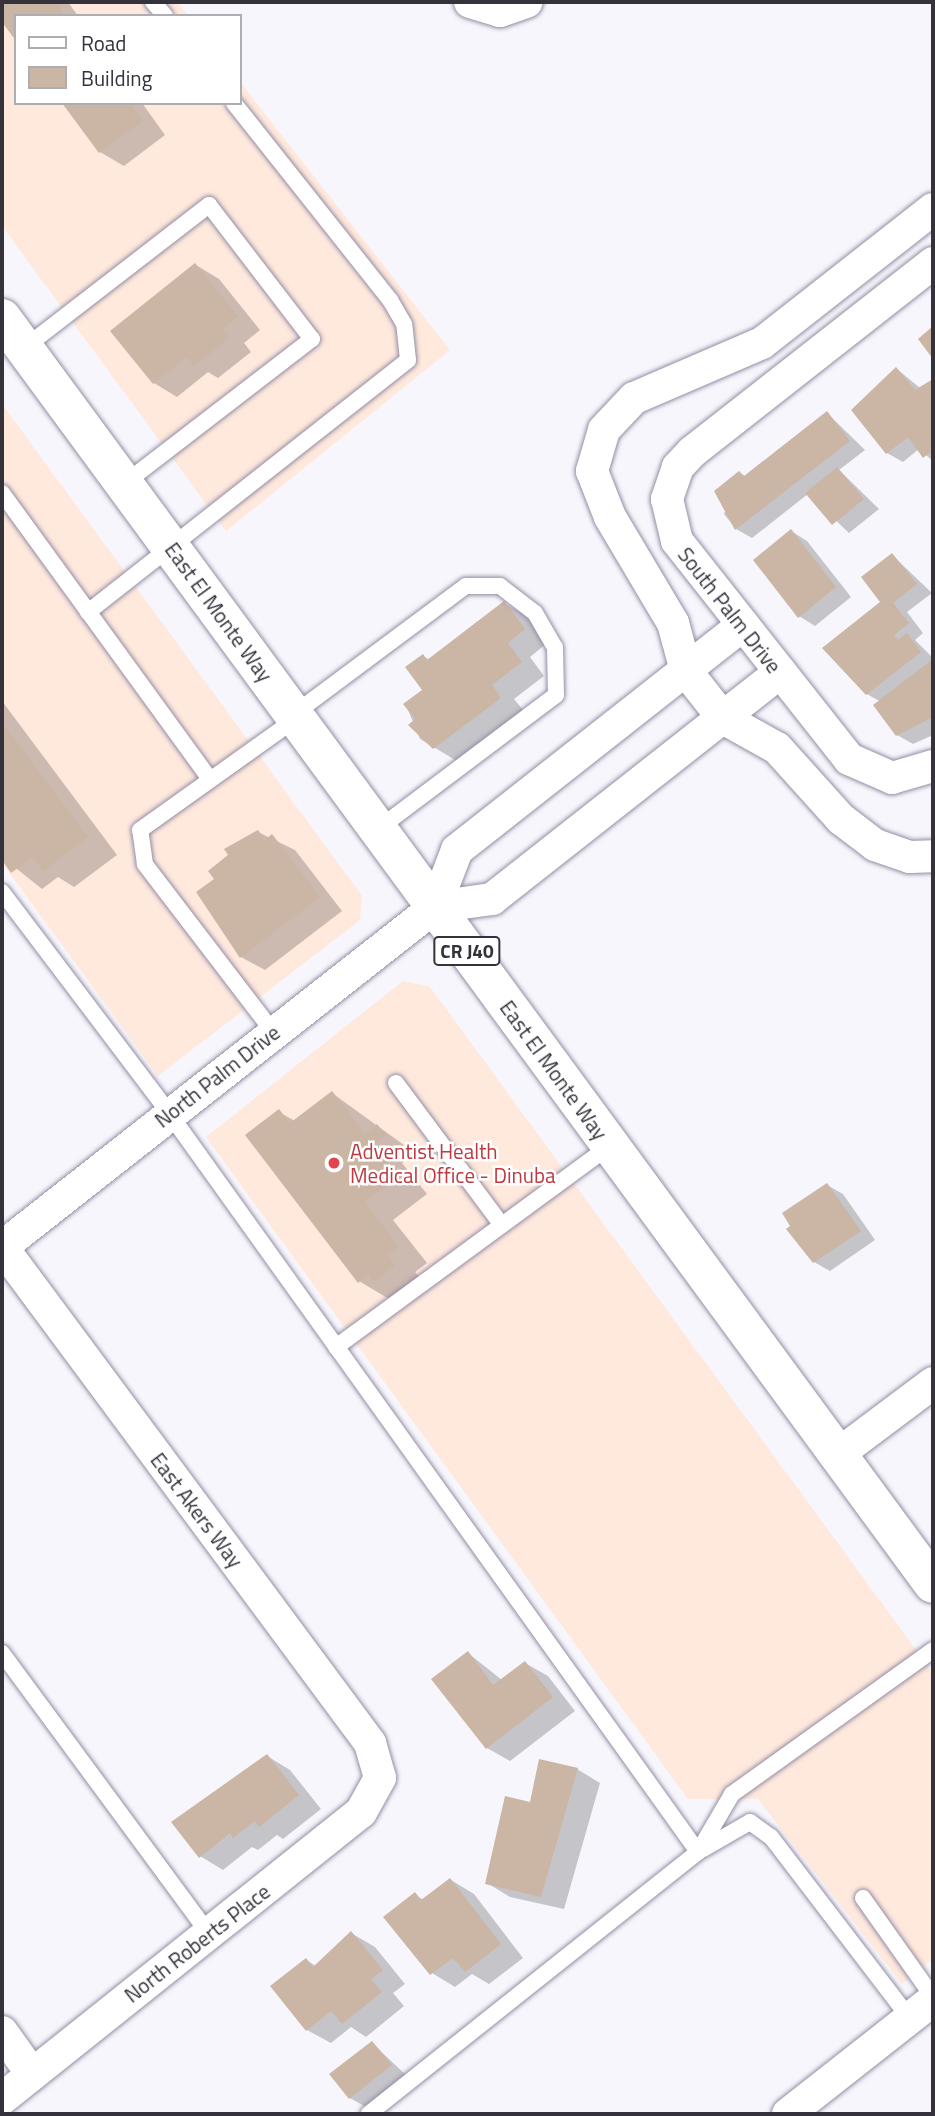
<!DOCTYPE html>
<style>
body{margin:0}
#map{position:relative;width:935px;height:2116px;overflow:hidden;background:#f7f6fc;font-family:"Titillium Web",sans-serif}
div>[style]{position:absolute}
.commercial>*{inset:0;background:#ffe8dc}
.shadow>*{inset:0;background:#0003}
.building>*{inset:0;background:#cbb5a4}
.roads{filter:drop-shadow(0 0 2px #938ea5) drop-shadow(0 0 2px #938ea5)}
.lane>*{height:16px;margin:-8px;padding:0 8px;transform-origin:8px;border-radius:8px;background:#fff}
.street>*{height:32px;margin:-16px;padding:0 16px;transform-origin:16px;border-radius:16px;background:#fff}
.primary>*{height:38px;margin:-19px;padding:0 19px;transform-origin:19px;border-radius:19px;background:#fff}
.dots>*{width:19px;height:19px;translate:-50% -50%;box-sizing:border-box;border:4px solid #fff;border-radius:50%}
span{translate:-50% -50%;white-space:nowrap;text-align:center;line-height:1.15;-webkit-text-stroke:5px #fff;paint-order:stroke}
.shield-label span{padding:2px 5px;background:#fff;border:2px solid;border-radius:5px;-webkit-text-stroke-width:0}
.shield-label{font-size:19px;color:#35323c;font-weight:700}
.street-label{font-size:21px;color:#35323c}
.health-label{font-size:21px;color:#be3a42}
.left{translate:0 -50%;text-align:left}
.frame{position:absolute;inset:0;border:4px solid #35323c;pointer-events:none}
.legend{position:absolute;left:14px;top:14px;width:228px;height:91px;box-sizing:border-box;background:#fff;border:2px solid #aeadb1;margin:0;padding:9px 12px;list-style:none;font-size:21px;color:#35323c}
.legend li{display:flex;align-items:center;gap:14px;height:35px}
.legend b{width:35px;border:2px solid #aeadb1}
</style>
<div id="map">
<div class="commercial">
<div style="clip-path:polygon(2px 2px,177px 2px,188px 16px,16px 16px,16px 103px,240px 103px,240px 82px,450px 350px,226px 531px,2px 226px)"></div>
<div style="clip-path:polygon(2px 404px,362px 896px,360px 920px,158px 1076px,2px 863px)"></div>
<div style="clip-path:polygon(403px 981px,430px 987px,933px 1673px,933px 1959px,902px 1984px,758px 1799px,688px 1799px,206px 1137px)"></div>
</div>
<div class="shadow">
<div style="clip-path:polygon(2px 2px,68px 2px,78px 16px,16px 16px,16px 38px,2px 19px)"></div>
<div style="clip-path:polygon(64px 103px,142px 103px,165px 135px,124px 166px,100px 152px)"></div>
<div style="clip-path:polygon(196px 265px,219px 279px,260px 330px,244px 343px,251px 352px,218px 378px,208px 372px,177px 397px,154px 383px)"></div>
<div style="clip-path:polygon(897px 369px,920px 388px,933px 380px,933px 461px,919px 449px,903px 462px,887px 453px)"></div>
<div style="clip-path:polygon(827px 413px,865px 450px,839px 470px,879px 509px,849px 533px,808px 494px,752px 538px,736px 529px,724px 514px,740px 473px,746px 477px)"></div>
<div style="clip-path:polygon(791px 531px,807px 541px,851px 597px,815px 626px,799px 616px)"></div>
<div style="clip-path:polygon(892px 555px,932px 593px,907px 612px,923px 633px,915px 640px,933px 658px,933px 735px,913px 744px,897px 735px,881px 702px,867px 694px)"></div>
<div style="clip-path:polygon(504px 603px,528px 617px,547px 643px,530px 657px,544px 676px,514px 699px,524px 711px,457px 761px,420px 739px,406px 705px,425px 691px,423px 656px,430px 660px)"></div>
<div style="clip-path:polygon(2px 701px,117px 855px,74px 887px,58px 877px,42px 889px,2px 857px)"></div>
<div style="clip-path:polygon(258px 832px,295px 850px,342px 911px,265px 970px,241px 957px,216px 879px)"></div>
<div style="clip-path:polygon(332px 1093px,415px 1153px,402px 1163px,427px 1194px,393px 1220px,427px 1263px,415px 1272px,424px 1283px,405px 1298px,396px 1293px,389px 1299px,359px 1281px,279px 1112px,295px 1121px)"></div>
<div style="clip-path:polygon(827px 1185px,843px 1194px,875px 1240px,830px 1271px,814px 1262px)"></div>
<div style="clip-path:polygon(468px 1653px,502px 1680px,525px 1663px,548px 1676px,575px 1711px,510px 1761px,487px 1748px)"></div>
<div style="clip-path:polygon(267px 1756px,290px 1770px,321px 1809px,283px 1839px,277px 1835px,258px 1850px,252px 1847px,223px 1870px,200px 1856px,173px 1823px)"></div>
<div style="clip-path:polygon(577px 1769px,600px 1783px,564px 1909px,510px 1897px,487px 1883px,531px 1804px)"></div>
<div style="clip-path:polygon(451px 1880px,474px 1894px,523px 1958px,489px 1984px,472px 1974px,455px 1987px,432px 1973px,415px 1895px,424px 1900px)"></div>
<div style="clip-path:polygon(351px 1933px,375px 1947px,405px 1984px,393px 1993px,404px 2006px,366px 2037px,351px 2027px,331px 2043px,307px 2030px,306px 1960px,316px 1966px)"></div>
<div style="clip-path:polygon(372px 2043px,406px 2075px,366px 2107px,350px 2098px)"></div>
</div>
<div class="building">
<div style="clip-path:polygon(2px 2px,56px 2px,66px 16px,16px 16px,16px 41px,2px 22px)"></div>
<div style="clip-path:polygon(62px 103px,130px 103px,143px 121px,99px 153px)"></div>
<div style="clip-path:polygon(195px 263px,238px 316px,222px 330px,229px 338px,194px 366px,187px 357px,153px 384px,110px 331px)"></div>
<div style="clip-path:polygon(933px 326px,933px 359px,918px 339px)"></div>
<div style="clip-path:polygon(896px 367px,915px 390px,933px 379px,933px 450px,923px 458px,908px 437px,886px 454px,851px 410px)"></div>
<div style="clip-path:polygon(827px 411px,850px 441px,735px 530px,714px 491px,739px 471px,744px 476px)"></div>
<div style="clip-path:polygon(837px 467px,864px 499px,832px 525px,805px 493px)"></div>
<div style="clip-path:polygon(791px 529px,836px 587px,798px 618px,753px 560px)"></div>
<div style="clip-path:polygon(892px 553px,917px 584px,893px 603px,909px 623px,894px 635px,898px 640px,907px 633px,921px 652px,866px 695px,822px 648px,880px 602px,861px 577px)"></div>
<div style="clip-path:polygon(504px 601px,525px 629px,508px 643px,522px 662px,492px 685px,501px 698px,433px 749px,408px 725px,415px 719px,403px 704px,422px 690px,405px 667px,423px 654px,427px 660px)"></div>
<div style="clip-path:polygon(933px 659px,933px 717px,896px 736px,873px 705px)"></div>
<div style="clip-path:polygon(2px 722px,88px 837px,43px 871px,33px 857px,11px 873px,2px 860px)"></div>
<div style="clip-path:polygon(258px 830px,265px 840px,272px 834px,320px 897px,240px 958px,196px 892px,214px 879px,208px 871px,228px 855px,224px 849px)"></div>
<div style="clip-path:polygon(332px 1091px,365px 1134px,377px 1124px,386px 1135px,374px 1145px,398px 1177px,365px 1202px,398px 1246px,387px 1255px,395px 1266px,374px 1282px,368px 1275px,358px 1283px,245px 1135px,279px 1109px,290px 1123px)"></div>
<div style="clip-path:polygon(827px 1183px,861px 1231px,813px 1263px,786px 1229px,790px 1226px,782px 1213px)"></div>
<div style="clip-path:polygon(468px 1651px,493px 1685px,525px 1661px,553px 1697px,486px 1749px,431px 1679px)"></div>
<div style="clip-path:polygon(267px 1754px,299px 1795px,259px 1827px,255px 1821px,233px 1838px,230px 1833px,199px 1858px,171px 1822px)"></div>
<div style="clip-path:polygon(539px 1759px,578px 1768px,541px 1897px,485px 1884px,505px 1796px,530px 1802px)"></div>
<div style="clip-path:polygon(450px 1878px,501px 1944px,465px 1972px,453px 1958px,430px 1975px,383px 1917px,415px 1892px,421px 1900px)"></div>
<div style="clip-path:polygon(351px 1931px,383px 1970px,371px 1979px,382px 1992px,342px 2024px,331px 2011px,306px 2031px,270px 1986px,306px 1958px,313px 1967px)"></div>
<div style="clip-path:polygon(372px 2041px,392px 2065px,349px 2099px,329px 2074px)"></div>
</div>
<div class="roads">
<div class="lane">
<div style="left:153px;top:2px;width:18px;rotate:49deg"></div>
<div style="left:24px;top:348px;width:234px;rotate:-37.7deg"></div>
<div style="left:209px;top:205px;width:169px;rotate:52.5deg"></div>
<div style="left:312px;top:339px;width:237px;rotate:142.4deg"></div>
<div style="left:2px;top:493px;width:354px;rotate:54deg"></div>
<div style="left:88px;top:612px;width:407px;rotate:-38.2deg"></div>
<div style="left:408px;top:360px;width:36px;rotate:-96deg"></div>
<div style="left:404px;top:324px;width:28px;rotate:-120deg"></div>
<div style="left:390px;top:300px;width:251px;rotate:-128.4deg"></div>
<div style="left:294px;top:714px;width:214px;rotate:-36.7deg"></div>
<div style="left:466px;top:586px;width:34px"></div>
<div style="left:500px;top:586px;width:44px;rotate:37.6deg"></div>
<div style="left:535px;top:613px;width:39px;rotate:60deg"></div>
<div style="left:555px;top:647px;width:48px;rotate:88.8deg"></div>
<div style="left:556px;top:695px;width:223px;rotate:143deg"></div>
<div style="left:2px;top:892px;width:277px;rotate:52.9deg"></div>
<div style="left:169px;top:1113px;width:909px;rotate:54.4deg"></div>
<div style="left:698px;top:1852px;width:421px;rotate:141.5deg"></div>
<div style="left:274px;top:1033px;width:213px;rotate:-127.4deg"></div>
<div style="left:145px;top:864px;width:34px;rotate:-98deg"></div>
<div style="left:140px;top:830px;width:193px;rotate:-35.5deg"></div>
<div style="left:396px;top:1083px;width:177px;rotate:53.3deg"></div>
<div style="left:336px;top:1347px;width:340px;rotate:-36.3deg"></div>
<div style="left:2px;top:1653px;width:349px;rotate:53.6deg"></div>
<div style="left:703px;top:1849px;width:54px;rotate:-29.9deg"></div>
<div style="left:750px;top:1822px;width:26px;rotate:36deg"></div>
<div style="left:771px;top:1837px;width:229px;rotate:52.6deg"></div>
<div style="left:698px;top:1852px;width:67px;rotate:-59.6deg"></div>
<div style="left:732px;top:1794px;width:247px;rotate:-35.6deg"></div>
<div style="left:863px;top:1898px;width:121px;rotate:54.7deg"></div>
</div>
<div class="street">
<div style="left:470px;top:2px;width:31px;rotate:17deg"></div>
<div style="left:500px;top:11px;width:28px;rotate:-19deg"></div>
<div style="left:933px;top:209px;width:217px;rotate:141.9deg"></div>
<div style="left:762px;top:343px;width:139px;rotate:156.7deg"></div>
<div style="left:634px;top:398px;width:44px;rotate:133.2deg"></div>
<div style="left:604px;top:430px;width:43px;rotate:106.3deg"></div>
<div style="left:592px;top:471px;width:49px;rotate:68.6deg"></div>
<div style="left:610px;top:517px;width:123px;rotate:59.3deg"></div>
<div style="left:673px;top:623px;width:50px;rotate:74.8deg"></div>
<div style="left:686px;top:671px;width:60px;rotate:51.8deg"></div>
<div style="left:723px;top:718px;width:62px;rotate:29.1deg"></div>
<div style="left:777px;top:748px;width:96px;rotate:48deg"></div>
<div style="left:841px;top:819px;width:43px;rotate:37.4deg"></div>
<div style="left:875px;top:845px;width:37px;rotate:19deg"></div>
<div style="left:910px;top:857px;width:23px;rotate:-2deg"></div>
<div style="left:933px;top:263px;width:306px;rotate:141.9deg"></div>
<div style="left:692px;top:452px;width:21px;rotate:133deg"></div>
<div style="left:678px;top:467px;width:34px;rotate:109deg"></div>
<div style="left:667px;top:499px;width:43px;rotate:76.6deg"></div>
<div style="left:677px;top:541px;width:278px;rotate:51.7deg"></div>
<div style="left:849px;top:759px;width:47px;rotate:23.8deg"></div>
<div style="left:892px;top:778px;width:43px;rotate:-16.3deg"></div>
<div style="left:435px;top:907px;width:61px;rotate:-68.9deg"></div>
<div style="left:457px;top:850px;width:364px;rotate:-38.2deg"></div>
<div style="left:2px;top:1247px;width:618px;rotate:53.43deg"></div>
<div style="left:370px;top:1743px;width:36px;rotate:74deg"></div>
<div style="left:380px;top:1778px;width:39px;rotate:119deg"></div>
<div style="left:361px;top:1812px;width:460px;rotate:141.4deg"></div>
<div style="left:2px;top:1247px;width:551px;rotate:-38.14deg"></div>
<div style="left:435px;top:907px;width:58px;rotate:-8deg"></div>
<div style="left:492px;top:899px;width:367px;rotate:-38.2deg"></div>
<div style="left:837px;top:1455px;width:120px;rotate:-36.9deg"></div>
<div style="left:2px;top:2032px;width:52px;rotate:54.5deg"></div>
<div style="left:788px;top:2114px;width:184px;rotate:-38.2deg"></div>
</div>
<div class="primary">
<div style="left:2px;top:318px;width:1571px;rotate:53.67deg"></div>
</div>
</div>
<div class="dots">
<div style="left:334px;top:1163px;background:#e0444e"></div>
</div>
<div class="shield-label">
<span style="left:467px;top:951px">CR J40</span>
</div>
<div class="street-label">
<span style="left:730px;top:610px;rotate:52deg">South Palm Drive</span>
<span style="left:219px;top:612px;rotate:54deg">East El Monte Way</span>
<span style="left:554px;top:1070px;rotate:54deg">East El Monte Way</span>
<span style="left:217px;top:1076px;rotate:-38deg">North Palm Drive</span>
<span style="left:197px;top:1510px;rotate:53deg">East Akers Way</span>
<span style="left:197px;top:1943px;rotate:-38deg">North Roberts Place</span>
</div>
<div class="health-label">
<span class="left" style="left:350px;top:1163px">Adventist Health<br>Medical Office - Dinuba</span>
</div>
<div class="frame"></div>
<ul class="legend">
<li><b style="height:9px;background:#fff"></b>Road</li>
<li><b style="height:19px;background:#cbb5a4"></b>Building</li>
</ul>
</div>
